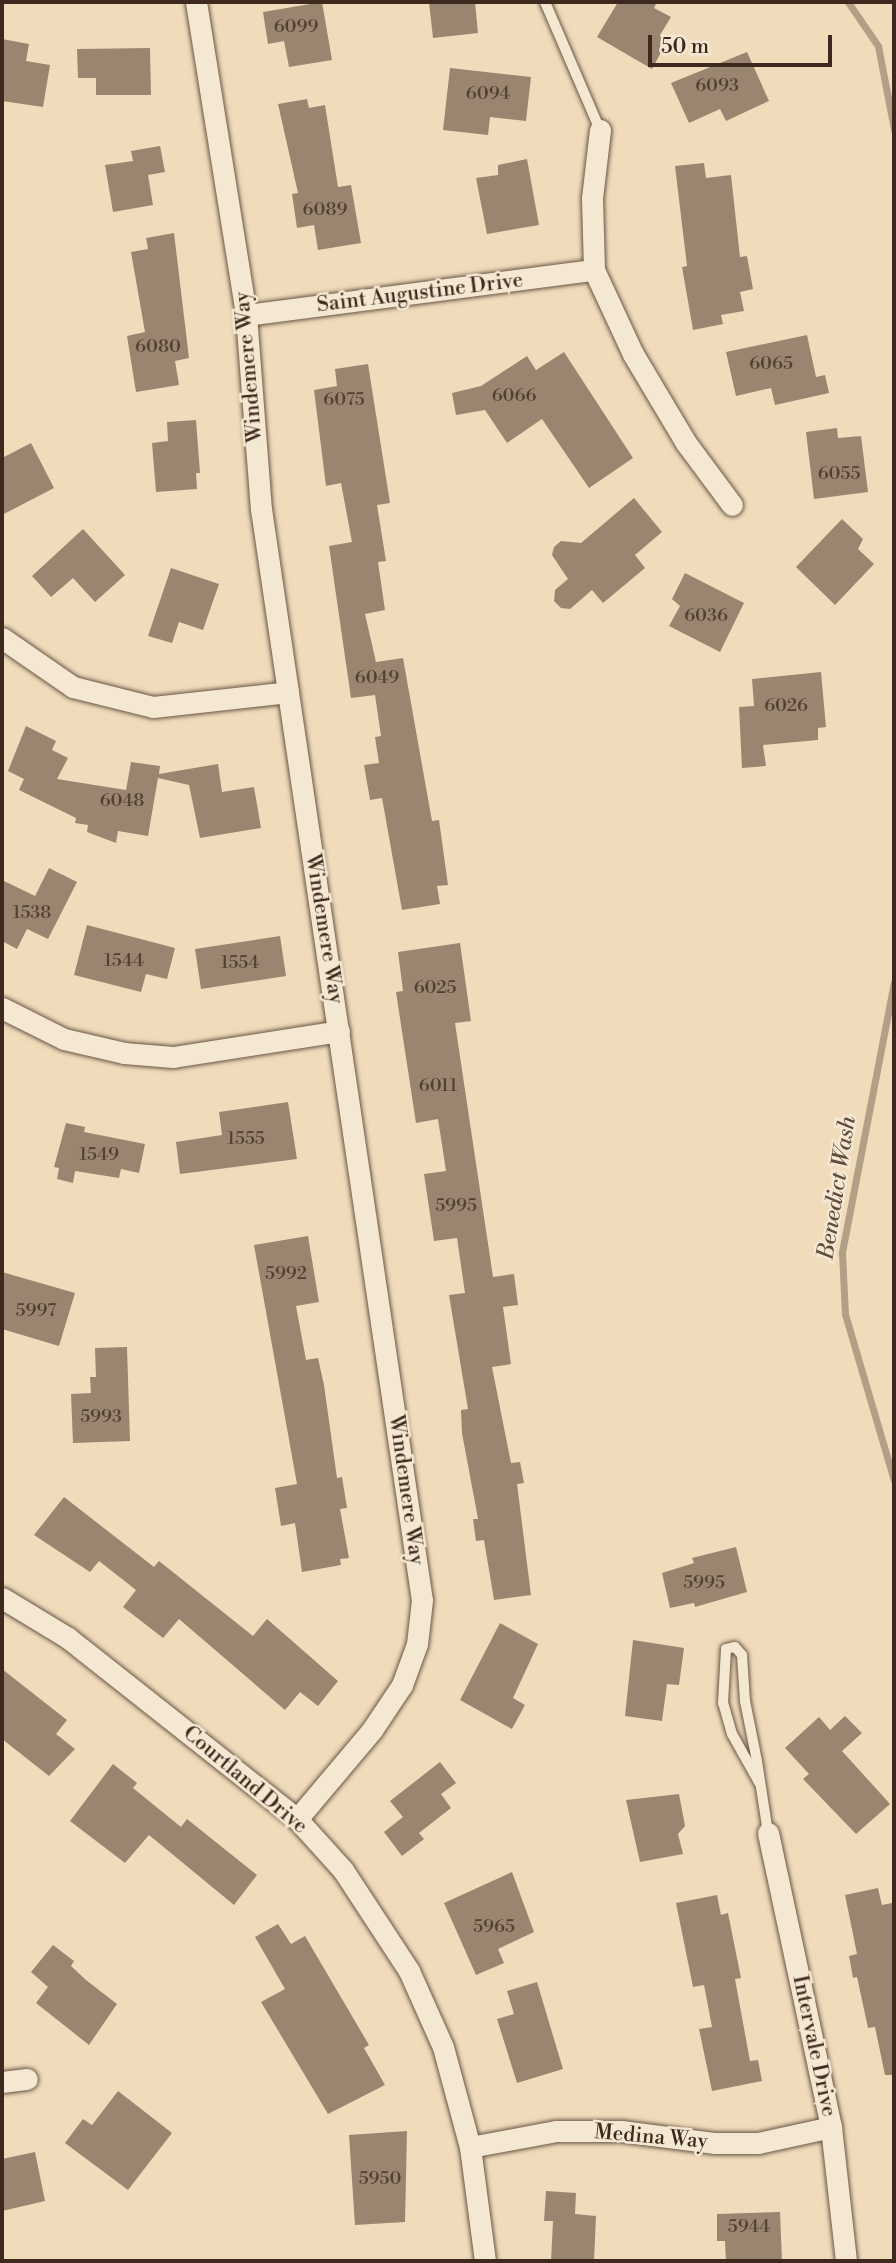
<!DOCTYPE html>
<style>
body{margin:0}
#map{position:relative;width:896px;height:2263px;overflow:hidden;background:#f0dcbb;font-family:"Libre Bodoni",serif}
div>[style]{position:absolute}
.stream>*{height:7px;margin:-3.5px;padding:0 3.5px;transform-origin:3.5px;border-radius:3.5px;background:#b39f86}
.building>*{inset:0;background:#9a8670}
.roads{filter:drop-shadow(0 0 2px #6a5645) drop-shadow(0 0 2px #6a5645)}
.service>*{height:10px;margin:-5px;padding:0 5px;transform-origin:5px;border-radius:5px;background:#f5e8d3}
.minor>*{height:21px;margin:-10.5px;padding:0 10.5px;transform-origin:10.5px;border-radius:10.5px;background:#f5e8d3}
span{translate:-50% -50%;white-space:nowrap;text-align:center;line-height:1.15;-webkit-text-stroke:5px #f5e8d3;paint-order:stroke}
.number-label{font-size:18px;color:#544032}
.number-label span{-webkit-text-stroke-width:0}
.street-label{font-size:21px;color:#3d291e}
.water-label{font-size:23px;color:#604c3d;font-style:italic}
.frame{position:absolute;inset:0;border:4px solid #3d291e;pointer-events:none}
.scale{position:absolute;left:648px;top:35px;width:184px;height:32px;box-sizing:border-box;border:4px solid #3d291e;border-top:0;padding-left:9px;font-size:21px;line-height:24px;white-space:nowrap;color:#3d291e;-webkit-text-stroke:5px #f5e8d3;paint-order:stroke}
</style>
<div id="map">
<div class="stream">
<div style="left:848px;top:2px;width:53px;rotate:55.7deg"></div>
<div style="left:878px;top:46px;width:85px;rotate:79.1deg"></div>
<div style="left:894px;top:982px;width:276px;rotate:100.9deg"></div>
<div style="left:842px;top:1253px;width:61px;rotate:87.2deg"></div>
<div style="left:845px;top:1314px;width:173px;rotate:73.6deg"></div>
</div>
<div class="building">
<div style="clip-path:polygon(322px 2px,332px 60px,289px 67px,284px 41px,268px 44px,263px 12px)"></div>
<div style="clip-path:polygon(429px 2px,475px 2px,478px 33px,433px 38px)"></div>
<div style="clip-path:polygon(618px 2px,657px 2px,654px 8px,671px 17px,660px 35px,666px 43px,652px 69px,597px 37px)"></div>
<div style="clip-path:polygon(2px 39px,29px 44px,26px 61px,50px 65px,43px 107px,2px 101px)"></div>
<div style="clip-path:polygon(150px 48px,151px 95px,96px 95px,96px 78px,78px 78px,77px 49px)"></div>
<div style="clip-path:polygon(747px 52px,769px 101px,726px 121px,720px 109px,689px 123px,671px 83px)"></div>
<div style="clip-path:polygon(450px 68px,531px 77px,526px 121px,490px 117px,488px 135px,443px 130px)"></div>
<div style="clip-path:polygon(307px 99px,309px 108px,325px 105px,338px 187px,351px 185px,361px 243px,318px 250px,314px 225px,297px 228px,292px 194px,298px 193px,278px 104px)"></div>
<div style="clip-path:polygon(160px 146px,165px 172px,148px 175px,153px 205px,113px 212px,105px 165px,133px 161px,131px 151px)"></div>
<div style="clip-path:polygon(527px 159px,539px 225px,487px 234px,476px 178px,498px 175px,498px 165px)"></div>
<div style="clip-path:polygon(704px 163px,706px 178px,731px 175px,740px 257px,747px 256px,753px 289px,740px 292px,744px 311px,721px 315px,723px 324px,693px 330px,682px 267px,687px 266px,675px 166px)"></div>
<div style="clip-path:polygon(174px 233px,189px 358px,175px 361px,179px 385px,136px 392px,127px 336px,145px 332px,131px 252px,148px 249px,146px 238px)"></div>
<div style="clip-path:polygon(807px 335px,816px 377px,825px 375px,829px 393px,775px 405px,771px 388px,736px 396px,726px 352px)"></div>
<div style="clip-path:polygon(564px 352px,633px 458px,589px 488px,542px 419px,507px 443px,485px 410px,456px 415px,452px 393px,481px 386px,527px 356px,536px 370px)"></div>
<div style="clip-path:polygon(368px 364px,390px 503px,377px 505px,386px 561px,378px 562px,385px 610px,365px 614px,376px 662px,403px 658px,432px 821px,439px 820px,448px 885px,437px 886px,440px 904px,402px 910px,382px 798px,370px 800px,364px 765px,379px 763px,375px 737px,381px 736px,375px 695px,351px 698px,329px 546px,352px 542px,341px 483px,326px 486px,314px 390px,337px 386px,335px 369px)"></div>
<div style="clip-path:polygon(196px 420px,200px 473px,196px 473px,197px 489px,156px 492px,152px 443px,168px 441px,167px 422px)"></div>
<div style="clip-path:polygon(837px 428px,838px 438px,861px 436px,868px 492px,814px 499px,806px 432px)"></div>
<div style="clip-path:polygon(31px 443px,54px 488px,2px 515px,2px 458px)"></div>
<div style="clip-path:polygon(634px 498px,662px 532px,635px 555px,645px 568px,603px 603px,592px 590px,570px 609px,561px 608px,554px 601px,555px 590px,568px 579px,552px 555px,554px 547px,561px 541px,581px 543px)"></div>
<div style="clip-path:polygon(842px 519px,863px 539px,858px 549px,874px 564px,835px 605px,796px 567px)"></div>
<div style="clip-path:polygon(83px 529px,125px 575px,95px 602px,73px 578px,51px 597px,32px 576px)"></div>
<div style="clip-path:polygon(171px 568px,219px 584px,203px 630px,179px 622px,172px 643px,148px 636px)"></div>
<div style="clip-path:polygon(685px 573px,744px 603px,720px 652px,669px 626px,680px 606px,672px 599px)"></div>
<div style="clip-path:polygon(821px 672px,826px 727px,818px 728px,818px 740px,763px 745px,766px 766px,742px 768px,739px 707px,754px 706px,752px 679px)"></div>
<div style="clip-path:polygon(26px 726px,56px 741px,52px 750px,68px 758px,57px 779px,126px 790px,131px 762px,160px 766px,159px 774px,218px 764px,222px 792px,254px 787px,261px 828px,200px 838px,189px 785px,158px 778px,148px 836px,118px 831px,116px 843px,87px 832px,88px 825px,75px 823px,76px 818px,19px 790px,24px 779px,8px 771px)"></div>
<div style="clip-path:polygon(49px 868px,77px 882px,48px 939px,27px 929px,17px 949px,2px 941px,2px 880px,35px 896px)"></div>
<div style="clip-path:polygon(87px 925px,175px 948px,167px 979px,146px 974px,141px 992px,74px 975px)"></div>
<div style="clip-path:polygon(280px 936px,286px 976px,201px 989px,195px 949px)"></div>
<div style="clip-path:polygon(460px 943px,471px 1021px,455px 1023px,493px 1277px,514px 1274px,518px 1305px,503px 1307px,511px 1364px,492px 1367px,511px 1463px,520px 1462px,524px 1483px,517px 1484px,531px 1595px,494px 1600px,484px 1540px,476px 1541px,473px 1519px,478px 1519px,462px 1433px,461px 1410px,468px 1409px,449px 1295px,465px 1293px,457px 1238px,434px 1241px,424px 1174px,446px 1171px,438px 1119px,416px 1123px,396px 992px,403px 991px,398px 952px)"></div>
<div style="clip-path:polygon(288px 1102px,297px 1159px,180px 1174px,176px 1142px,222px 1135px,219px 1112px)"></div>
<div style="clip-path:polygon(66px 1123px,85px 1127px,84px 1132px,145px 1144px,139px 1173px,121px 1169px,119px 1178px,75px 1171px,73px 1183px,57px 1179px,59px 1168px,54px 1167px)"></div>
<div style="clip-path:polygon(308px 1236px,319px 1302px,296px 1306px,306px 1360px,318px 1358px,324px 1385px,337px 1478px,342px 1477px,347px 1508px,340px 1509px,349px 1558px,340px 1559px,341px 1565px,302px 1572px,295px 1523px,281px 1526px,275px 1488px,297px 1484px,254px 1245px)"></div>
<div style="clip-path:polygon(2px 1272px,75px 1293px,59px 1346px,2px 1329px)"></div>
<div style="clip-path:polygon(127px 1347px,130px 1441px,73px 1443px,71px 1394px,91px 1393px,90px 1377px,96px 1377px,95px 1348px)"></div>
<div style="clip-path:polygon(64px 1497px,154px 1567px,159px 1561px,253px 1636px,267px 1619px,338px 1681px,318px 1706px,300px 1692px,285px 1710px,179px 1619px,163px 1638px,123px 1607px,136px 1590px,99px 1561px,90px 1572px,34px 1535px)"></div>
<div style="clip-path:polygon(736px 1547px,747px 1592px,695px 1607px,694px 1603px,670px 1608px,662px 1573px,694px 1563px,692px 1558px)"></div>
<div style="clip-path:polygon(500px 1623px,538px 1644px,513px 1698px,525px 1705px,512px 1729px,460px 1700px)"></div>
<div style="clip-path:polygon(633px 1640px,684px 1648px,679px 1685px,667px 1684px,662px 1721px,625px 1716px)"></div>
<div style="clip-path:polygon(2px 1669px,67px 1720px,56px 1734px,75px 1749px,49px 1776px,2px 1739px)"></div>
<div style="clip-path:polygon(845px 1716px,862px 1733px,842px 1751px,890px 1804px,856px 1834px,803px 1779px,809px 1774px,785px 1748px,819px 1717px,830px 1730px)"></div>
<div style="clip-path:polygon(440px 1762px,456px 1783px,441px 1794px,451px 1808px,419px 1833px,424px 1839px,402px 1856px,384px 1832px,403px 1817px,390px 1801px)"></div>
<div style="clip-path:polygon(113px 1764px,137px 1783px,133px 1788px,181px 1827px,187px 1819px,257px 1875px,234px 1905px,149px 1835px,125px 1863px,70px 1821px)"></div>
<div style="clip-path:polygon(679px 1794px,685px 1826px,678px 1834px,683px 1854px,640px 1862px,626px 1800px)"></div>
<div style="clip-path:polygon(512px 1872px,534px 1932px,498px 1949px,504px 1963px,476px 1975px,444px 1903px)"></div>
<div style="clip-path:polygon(878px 1888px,882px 1905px,892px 1903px,894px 1915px,894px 2075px,885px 2075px,875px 2027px,868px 2028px,857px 1977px,853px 1978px,849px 1956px,857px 1954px,845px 1895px)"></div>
<div style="clip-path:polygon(717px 1895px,721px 1915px,728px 1913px,741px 1978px,735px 1979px,750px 2061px,758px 2060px,762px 2081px,712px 2091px,699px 2029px,712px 2027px,704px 1985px,693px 1987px,676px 1903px)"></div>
<div style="clip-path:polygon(278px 1924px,291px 1944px,305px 1936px,369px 2045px,364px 2048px,385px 2085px,328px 2114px,261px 2002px,285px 1989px,255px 1937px)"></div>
<div style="clip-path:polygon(53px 1945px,74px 1961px,71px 1966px,86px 1980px,117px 2004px,89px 2045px,36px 2003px,48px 1987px,31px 1972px)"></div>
<div style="clip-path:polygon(537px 1982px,563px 2069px,517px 2083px,497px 2019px,514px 2014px,507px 1991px)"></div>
<div style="clip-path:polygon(118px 2091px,172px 2133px,128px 2190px,65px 2143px,83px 2119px,92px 2125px)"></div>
<div style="clip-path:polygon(407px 2131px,405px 2222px,355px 2225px,349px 2135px)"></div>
<div style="clip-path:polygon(35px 2152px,45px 2201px,2px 2211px,2px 2159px)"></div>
<div style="clip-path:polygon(546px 2191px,576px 2193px,575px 2214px,596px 2216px,594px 2261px,551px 2261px,553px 2221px,544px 2221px)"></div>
<div style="clip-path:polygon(780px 2212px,782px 2261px,726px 2261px,725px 2241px,717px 2241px,717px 2214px)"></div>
</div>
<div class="roads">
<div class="service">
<div style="left:545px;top:2px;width:139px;rotate:66.7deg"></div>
<div style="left:760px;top:1784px;width:57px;rotate:-119.2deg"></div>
<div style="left:732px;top:1734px;width:32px;rotate:-106deg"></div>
<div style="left:723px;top:1703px;width:54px;rotate:-86.8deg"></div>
<div style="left:726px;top:1649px;width:9px;rotate:-13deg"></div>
<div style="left:735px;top:1647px;width:11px;rotate:49deg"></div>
<div style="left:742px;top:1655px;width:46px;rotate:86.3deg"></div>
<div style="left:745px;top:1701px;width:61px;rotate:78.7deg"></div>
<div style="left:757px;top:1761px;width:73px;rotate:81.3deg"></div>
</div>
<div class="minor">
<div style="left:196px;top:2px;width:317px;rotate:80.9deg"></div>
<div style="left:246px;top:315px;width:195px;rotate:85.6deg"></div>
<div style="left:261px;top:509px;width:1103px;rotate:81.61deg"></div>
<div style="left:422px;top:1600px;width:44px;rotate:96.5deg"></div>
<div style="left:417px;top:1644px;width:44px;rotate:110.1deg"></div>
<div style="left:402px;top:1685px;width:54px;rotate:123.7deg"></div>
<div style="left:372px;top:1730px;width:116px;rotate:130.1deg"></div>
<div style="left:600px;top:130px;width:68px;rotate:96.7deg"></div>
<div style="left:592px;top:198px;width:72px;rotate:88.4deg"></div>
<div style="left:594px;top:270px;width:93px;rotate:65.1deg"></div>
<div style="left:633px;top:354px;width:104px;rotate:59.2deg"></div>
<div style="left:686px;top:443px;width:77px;rotate:53.4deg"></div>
<div style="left:246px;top:315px;width:351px;rotate:-7.4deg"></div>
<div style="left:2px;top:638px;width:86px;rotate:34.6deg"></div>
<div style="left:73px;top:687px;width:82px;rotate:14deg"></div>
<div style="left:153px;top:707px;width:136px;rotate:-6.3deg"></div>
<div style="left:2px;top:1008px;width:69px;rotate:26.6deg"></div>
<div style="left:64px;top:1039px;width:62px;rotate:13.1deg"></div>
<div style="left:124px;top:1053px;width:49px;rotate:4.7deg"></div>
<div style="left:173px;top:1057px;width:168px;rotate:-8.9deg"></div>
<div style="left:2px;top:1598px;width:77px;rotate:31.2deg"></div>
<div style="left:68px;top:1638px;width:292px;rotate:38.3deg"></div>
<div style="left:297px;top:1819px;width:69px;rotate:48deg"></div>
<div style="left:343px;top:1870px;width:121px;rotate:56.8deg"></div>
<div style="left:409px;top:1971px;width:83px;rotate:65.9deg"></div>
<div style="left:443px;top:2047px;width:104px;rotate:74.9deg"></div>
<div style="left:470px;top:2147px;width:115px;rotate:82.5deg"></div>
<div style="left:768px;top:1833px;width:301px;rotate:77.9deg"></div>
<div style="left:831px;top:2127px;width:135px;rotate:83.6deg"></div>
<div style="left:2px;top:2082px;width:25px;rotate:-7deg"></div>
<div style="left:470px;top:2147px;width:87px;rotate:-10.5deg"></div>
<div style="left:556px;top:2131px;width:65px"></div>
<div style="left:621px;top:2131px;width:95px;rotate:7.3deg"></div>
<div style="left:715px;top:2143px;width:43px"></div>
<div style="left:758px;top:2143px;width:75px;rotate:-12.4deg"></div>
</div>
</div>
<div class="number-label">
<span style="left:296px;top:27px">6099</span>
<span style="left:717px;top:86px">6093</span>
<span style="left:488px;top:94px">6094</span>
<span style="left:325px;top:210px">6089</span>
<span style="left:158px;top:347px">6080</span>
<span style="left:771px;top:364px">6065</span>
<span style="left:514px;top:396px">6066</span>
<span style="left:344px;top:400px">6075</span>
<span style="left:839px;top:474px">6055</span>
<span style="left:706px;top:616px">6036</span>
<span style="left:377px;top:678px">6049</span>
<span style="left:786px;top:706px">6026</span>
<span style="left:122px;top:801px">6048</span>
<span style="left:32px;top:913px">1538</span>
<span style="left:124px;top:961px">1544</span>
<span style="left:240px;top:963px">1554</span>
<span style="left:435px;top:988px">6025</span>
<span style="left:438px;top:1086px">6011</span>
<span style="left:246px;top:1139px">1555</span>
<span style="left:99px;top:1155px">1549</span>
<span style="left:456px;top:1206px">5995</span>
<span style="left:286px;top:1274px">5992</span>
<span style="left:36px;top:1311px">5997</span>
<span style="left:101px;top:1417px">5993</span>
<span style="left:704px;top:1583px">5995</span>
<span style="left:494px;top:1927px">5965</span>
<span style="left:380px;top:2179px">5950</span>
<span style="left:749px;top:2227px">5944</span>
</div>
<div class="street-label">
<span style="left:420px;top:293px;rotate:-7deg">Saint Augustine Drive</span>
<span style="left:249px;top:367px;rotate:-95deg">Windemere Way</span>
<span style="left:324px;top:929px;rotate:81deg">Windemere Way</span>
<span style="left:406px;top:1490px;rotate:82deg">Windemere Way</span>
<span style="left:245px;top:1780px;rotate:40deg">Courtland Drive</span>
<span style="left:814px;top:2046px;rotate:78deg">Intervale Drive</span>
<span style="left:651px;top:2137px;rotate:5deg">Medina Way</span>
</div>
<div class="water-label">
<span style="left:837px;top:1188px;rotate:-81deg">Benedict Wash</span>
</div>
<div class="frame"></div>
<div class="scale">50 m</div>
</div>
